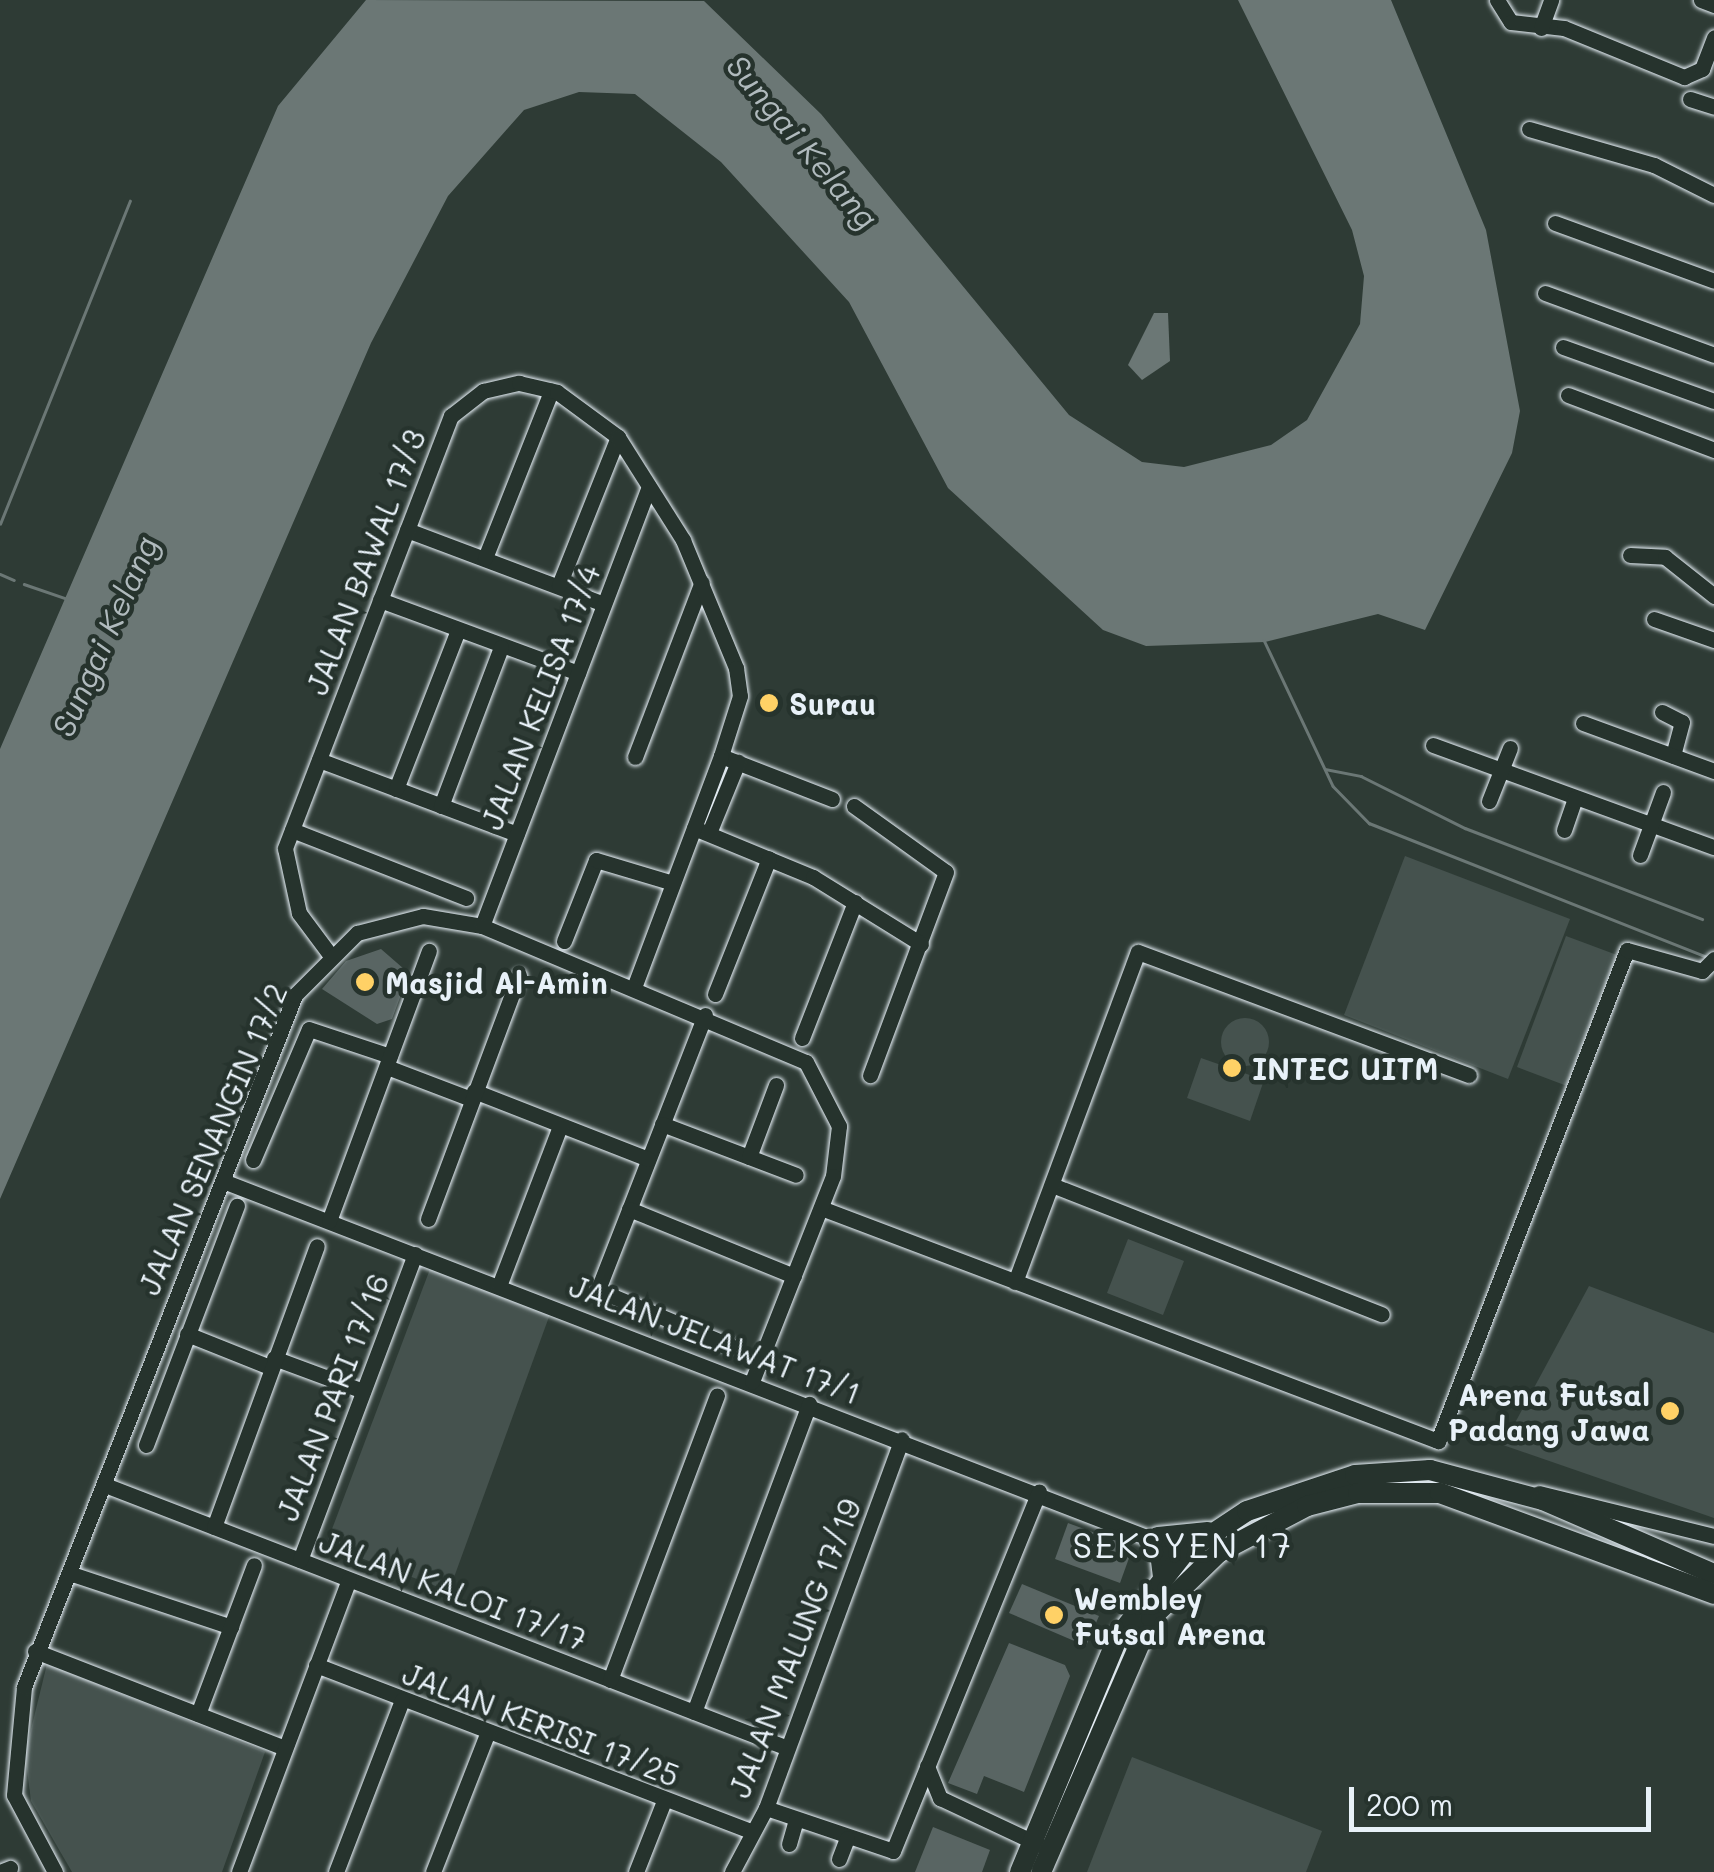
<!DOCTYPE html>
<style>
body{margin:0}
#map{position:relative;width:1714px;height:1872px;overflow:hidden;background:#2e3b35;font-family:Mali,sans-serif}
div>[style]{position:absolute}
.green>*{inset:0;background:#45524e}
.round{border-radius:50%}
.water>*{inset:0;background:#6b7775}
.stream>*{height:2.5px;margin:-1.25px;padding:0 1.25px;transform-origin:1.25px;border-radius:1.25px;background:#6b7775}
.building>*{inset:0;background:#596563}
.roads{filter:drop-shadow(0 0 2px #e8f1f8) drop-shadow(0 0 2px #e8f1f8)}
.minor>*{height:15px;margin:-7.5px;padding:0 7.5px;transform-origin:7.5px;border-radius:7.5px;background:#26332d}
.major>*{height:20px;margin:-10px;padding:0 10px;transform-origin:10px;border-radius:10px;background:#26332d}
.dots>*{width:28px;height:28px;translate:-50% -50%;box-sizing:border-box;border:5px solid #26332d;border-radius:50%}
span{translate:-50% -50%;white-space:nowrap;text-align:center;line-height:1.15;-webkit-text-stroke:9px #26332d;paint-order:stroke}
.street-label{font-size:30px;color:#e8f1f8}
.poi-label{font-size:30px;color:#e8f1f8;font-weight:700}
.left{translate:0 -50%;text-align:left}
.right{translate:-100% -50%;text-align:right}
.water-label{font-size:32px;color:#b0babd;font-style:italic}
.quarter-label{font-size:35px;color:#e8f1f8;letter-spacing:2.5px}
.scale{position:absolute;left:1349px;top:1787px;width:302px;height:45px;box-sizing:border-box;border:5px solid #e8f1f8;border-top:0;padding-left:12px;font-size:30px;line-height:35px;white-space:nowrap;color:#e8f1f8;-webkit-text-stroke:8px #26332d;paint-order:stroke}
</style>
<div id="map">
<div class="green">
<div style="clip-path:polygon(1405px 856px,1570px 919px,1508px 1079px,1344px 1015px)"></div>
<div style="clip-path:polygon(1566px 936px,1617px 955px,1567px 1086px,1517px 1067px)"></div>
<div class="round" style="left:1221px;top:1018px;width:48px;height:48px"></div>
<div style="clip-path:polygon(1201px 1058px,1264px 1080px,1250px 1121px,1187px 1098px)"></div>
<div style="clip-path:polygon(1128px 1239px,1184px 1261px,1163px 1315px,1107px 1293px)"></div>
<div style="clip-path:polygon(430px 1269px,550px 1314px,449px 1591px,326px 1545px)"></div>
<div style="clip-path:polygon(1589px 1286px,1714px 1333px,1714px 1518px,1503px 1445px)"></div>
<div style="clip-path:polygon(47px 1664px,265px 1752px,222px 1872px,72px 1872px,31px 1801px,25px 1754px)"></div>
<div style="clip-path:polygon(1132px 1757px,1322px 1831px,1306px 1872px,1087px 1872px)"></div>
</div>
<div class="water">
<div style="clip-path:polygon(366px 0,704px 1px,821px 114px,1069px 415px,1142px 462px,1184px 467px,1271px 445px,1307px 420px,1360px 324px,1364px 276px,1352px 230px,1238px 0,1391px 0,1486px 230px,1520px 411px,1512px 453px,1425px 630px,1378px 614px,1265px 642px,1146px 646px,1103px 630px,948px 488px,849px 302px,721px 162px,635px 94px,579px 92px,524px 110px,448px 196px,371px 343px,0 1199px,0 749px,278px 106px)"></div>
<div style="clip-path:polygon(1154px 313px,1168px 313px,1170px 361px,1142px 380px,1128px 365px)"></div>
</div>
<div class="stream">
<div style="left:0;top:524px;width:348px;rotate:-68.1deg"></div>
<div style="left:0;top:574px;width:15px;rotate:23deg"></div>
<div style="left:24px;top:584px;width:43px;rotate:18.9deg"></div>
<div style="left:1264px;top:640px;width:161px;rotate:64.7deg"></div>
<div style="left:1333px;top:786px;width:52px;rotate:45.8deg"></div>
<div style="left:1369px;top:823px;width:365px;rotate:21.6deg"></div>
<div style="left:1325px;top:769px;width:37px;rotate:11deg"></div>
<div style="left:1361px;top:776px;width:116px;rotate:26.6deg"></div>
<div style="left:1465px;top:828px;width:254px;rotate:21deg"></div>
</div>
<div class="building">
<div style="clip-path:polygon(381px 949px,404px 969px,397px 977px,405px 984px,392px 1019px,377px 1024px,322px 989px,346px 961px)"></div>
<div style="clip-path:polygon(1068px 1523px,1133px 1547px,1120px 1583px,1055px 1559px)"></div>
<div style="clip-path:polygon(1022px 1584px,1099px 1616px,1086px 1646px,1009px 1613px)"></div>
<div style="clip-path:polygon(1009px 1643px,1065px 1665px,1070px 1676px,1024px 1792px,984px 1776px,977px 1794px,948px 1783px)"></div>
<div style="clip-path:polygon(933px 1827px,990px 1850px,982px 1872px,915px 1872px)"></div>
</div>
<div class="roads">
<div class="minor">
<div style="left:1497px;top:0;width:26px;rotate:58deg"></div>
<div style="left:1511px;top:22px;width:53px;rotate:6.5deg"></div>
<div style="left:1564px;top:28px;width:130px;rotate:22.2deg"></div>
<div style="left:1684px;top:77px;width:20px;rotate:-24deg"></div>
<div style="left:1701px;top:0;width:14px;rotate:21deg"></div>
<div style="left:1541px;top:28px;width:30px;rotate:-70deg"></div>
<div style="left:1702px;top:69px;width:34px;rotate:-69deg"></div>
<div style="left:1690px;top:99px;width:25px;rotate:18deg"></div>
<div style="left:1529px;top:129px;width:130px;rotate:16.1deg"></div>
<div style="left:1654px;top:165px;width:67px;rotate:26.6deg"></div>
<div style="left:1555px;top:223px;width:169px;rotate:20deg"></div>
<div style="left:1545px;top:293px;width:180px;rotate:20.1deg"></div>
<div style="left:1563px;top:347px;width:160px;rotate:19.7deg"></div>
<div style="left:1568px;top:395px;width:156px;rotate:20.6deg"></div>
<div style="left:407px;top:530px;width:210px;rotate:20.6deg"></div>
<div style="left:1630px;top:555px;width:35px;rotate:3deg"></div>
<div style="left:1665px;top:557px;width:63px;rotate:38.5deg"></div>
<div style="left:485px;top:558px;width:180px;rotate:-68.4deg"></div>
<div style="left:559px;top:585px;width:159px;rotate:-68.3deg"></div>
<div style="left:380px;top:600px;width:211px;rotate:20.2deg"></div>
<div style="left:1654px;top:619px;width:64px;rotate:19.3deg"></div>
<div style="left:1662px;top:712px;width:22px;rotate:27deg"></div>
<div style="left:1682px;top:722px;width:35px;rotate:105deg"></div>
<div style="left:1583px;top:723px;width:140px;rotate:20.1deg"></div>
<div style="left:1433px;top:745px;width:299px;rotate:20deg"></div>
<div style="left:721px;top:756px;width:119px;rotate:21.2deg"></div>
<div style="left:635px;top:757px;width:187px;rotate:-69.1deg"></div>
<div style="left:319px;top:760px;width:211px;rotate:20.5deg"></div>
<div style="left:396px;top:789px;width:171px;rotate:-68.7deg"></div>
<div style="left:1489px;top:801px;width:57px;rotate:-68.4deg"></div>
<div style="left:441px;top:806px;width:170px;rotate:-69.3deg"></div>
<div style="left:854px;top:806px;width:113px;rotate:35.7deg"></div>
<div style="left:946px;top:872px;width:217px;rotate:110.5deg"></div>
<div style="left:694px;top:828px;width:129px;rotate:22.4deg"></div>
<div style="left:813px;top:877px;width:127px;rotate:31.8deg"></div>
<div style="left:292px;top:830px;width:187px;rotate:21.3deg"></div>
<div style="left:1564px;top:830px;width:34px;rotate:-71deg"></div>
<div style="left:709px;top:833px;width:77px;rotate:-67.8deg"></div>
<div style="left:1640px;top:855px;width:67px;rotate:-69.9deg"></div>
<div style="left:482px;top:926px;width:470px;rotate:-69.2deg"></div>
<div style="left:564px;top:941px;width:87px;rotate:-68.4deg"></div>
<div style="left:596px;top:860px;width:80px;rotate:16.6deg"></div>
<div style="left:331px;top:956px;width:54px;rotate:-126.7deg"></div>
<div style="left:299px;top:913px;width:66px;rotate:-102.2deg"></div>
<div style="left:285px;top:848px;width:463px;rotate:-69deg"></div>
<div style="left:451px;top:416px;width:41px;rotate:-38deg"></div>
<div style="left:483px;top:391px;width:37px;rotate:-13deg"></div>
<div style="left:519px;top:383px;width:39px;rotate:13deg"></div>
<div style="left:557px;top:392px;width:76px;rotate:36.4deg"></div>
<div style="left:618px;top:437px;width:122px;rotate:57.7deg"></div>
<div style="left:683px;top:540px;width:139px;rotate:67.5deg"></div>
<div style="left:736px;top:668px;width:28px;rotate:82deg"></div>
<div style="left:740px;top:696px;width:63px;rotate:107.6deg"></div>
<div style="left:721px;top:756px;width:245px;rotate:110.6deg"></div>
<div style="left:715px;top:994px;width:146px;rotate:-68.3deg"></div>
<div style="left:705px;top:1015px;width:295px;rotate:111.3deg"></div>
<div style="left:598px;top:1290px;width:144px;rotate:22.8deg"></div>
<div style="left:802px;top:1038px;width:146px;rotate:-68.7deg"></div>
<div style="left:387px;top:1067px;width:90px;rotate:20.9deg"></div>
<div style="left:474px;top:1091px;width:187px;rotate:21.3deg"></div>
<div style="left:662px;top:1124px;width:143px;rotate:20.8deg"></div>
<div style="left:749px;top:1157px;width:77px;rotate:-69.4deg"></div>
<div style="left:253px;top:1160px;width:142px;rotate:-66.9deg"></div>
<div style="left:309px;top:1029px;width:85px;rotate:18.4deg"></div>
<div style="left:223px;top:1181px;width:1031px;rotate:21.09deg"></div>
<div style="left:1052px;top:1185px;width:354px;rotate:21.4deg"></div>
<div style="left:821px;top:1208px;width:660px;rotate:20.69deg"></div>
<div style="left:1438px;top:1441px;width:526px;rotate:-68.95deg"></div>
<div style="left:1627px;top:950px;width:78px;rotate:15.6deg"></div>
<div style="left:1702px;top:971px;width:17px;rotate:-45deg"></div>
<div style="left:629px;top:1209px;width:178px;rotate:22.1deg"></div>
<div style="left:428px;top:1219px;width:260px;rotate:-69.5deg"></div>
<div style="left:329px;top:1221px;width:288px;rotate:-69.7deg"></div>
<div style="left:1015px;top:1282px;width:352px;rotate:-69.6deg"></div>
<div style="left:1138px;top:952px;width:353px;rotate:20.4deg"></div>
<div style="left:499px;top:1286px;width:171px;rotate:-69.1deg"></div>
<div style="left:187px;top:1334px;width:89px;rotate:21.7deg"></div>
<div style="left:274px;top:1358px;width:95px;rotate:20.3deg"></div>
<div style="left:146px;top:1445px;width:256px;rotate:-69.2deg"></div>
<div style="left:105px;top:1485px;width:726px;rotate:21.08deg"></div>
<div style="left:1539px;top:1493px;width:180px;rotate:13.8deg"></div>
<div style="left:214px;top:1527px;width:299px;rotate:-69.9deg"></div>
<div style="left:300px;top:1560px;width:327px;rotate:-69.4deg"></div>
<div style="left:69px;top:1573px;width:171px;rotate:18.4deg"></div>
<div style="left:35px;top:1651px;width:268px;rotate:21.2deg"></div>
<div style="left:316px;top:1665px;width:463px;rotate:20.9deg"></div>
<div style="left:610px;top:1680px;width:304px;rotate:-69.4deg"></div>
<div style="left:694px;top:1712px;width:329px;rotate:-69.5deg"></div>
<div style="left:198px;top:1714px;width:159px;rotate:-69.4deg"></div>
<div style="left:927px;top:1766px;width:35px;rotate:68deg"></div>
<div style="left:940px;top:1798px;width:110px;rotate:25.2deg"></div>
<div style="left:766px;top:1808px;width:134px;rotate:18.7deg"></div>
<div style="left:893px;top:1851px;width:388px;rotate:-67.9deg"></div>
<div style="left:789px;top:1844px;width:26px;rotate:-74deg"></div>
<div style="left:839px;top:1859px;width:22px;rotate:-69deg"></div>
<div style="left:0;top:1872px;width:11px;rotate:-22deg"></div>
<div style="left:55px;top:1872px;width:87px;rotate:-118deg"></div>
<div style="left:14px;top:1795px;width:108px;rotate:-84.7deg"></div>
<div style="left:24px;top:1687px;width:743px;rotate:-68.61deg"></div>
<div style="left:295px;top:995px;width:88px;rotate:-45deg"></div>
<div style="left:357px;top:933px;width:68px;rotate:-14.4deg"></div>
<div style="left:423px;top:916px;width:60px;rotate:9.6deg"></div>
<div style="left:482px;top:926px;width:351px;rotate:22.8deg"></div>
<div style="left:806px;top:1062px;width:72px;rotate:62.7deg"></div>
<div style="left:839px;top:1126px;width:50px;rotate:96.8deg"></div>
<div style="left:833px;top:1176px;width:221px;rotate:111.5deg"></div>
<div style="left:239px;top:1872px;width:312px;rotate:-69.4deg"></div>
<div style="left:336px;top:1872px;width:184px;rotate:-69deg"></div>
<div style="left:433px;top:1872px;width:150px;rotate:-68.6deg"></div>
<div style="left:636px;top:1872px;width:76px;rotate:-68.5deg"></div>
<div style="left:732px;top:1872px;width:72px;rotate:-62deg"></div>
<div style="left:766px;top:1808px;width:393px;rotate:-69.8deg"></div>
</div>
<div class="major">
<div style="left:1163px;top:1577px;width:40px;rotate:-97.1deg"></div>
<div style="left:1158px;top:1537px;width:50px;rotate:-5.7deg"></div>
<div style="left:1020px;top:1872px;width:255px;rotate:-67.4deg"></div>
<div style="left:1118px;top:1637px;width:108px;rotate:-51.8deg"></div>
<div style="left:1185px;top:1552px;width:74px;rotate:-33.5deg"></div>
<div style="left:1247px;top:1511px;width:114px;rotate:-18.4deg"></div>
<div style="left:1355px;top:1475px;width:75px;rotate:-3.8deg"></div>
<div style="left:1430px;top:1470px;width:117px;rotate:14.9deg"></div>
<div style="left:1543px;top:1500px;width:186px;rotate:23.4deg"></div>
<div style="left:1041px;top:1872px;width:277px;rotate:-66.6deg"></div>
<div style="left:1151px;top:1618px;width:93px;rotate:-44.1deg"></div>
<div style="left:1218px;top:1553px;width:101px;rotate:-27.8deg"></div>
<div style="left:1307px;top:1506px;width:53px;rotate:-14.3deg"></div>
<div style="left:1358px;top:1493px;width:82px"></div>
<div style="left:1440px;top:1493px;width:292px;rotate:20.2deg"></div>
</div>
</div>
<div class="dots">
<div style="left:769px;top:703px;background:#ffd166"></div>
<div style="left:365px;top:982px;background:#ffd166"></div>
<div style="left:1232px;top:1068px;background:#ffd166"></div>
<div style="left:1670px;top:1411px;background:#ffd166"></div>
<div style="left:1054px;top:1615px;background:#ffd166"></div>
</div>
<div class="street-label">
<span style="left:365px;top:562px;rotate:-69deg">JALAN BAWAL 17/3</span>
<span style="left:540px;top:697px;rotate:-69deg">JALAN KELISA 17/4</span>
<span style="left:212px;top:1139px;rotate:-67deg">JALAN SENANGIN 17/2</span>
<span style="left:715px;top:1339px;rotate:21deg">JALAN JELAWAT 17/1</span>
<span style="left:332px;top:1397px;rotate:-69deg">JALAN PARI 17/16</span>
<span style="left:453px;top:1590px;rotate:21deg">JALAN KALOI 17/17</span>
<span style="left:794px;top:1648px;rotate:-69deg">JALAN MALUNG 17/19</span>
<span style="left:541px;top:1724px;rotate:21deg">JALAN KERISI 17/25</span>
</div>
<div class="poi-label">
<span class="left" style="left:789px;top:703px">Surau</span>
<span class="left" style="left:385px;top:982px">Masjid Al-Amin</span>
<span class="left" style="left:1252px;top:1068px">INTEC UITM</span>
<span class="right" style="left:1650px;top:1411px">Arena Futsal<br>Padang Jawa</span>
<span class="left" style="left:1074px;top:1615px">Wembley<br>Futsal Arena</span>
</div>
<div class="water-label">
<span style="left:803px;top:141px;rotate:50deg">Sungai Kelang</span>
<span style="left:104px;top:636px;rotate:-66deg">Sungai Kelang</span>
</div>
<div class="quarter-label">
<span style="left:1183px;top:1544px">SEKSYEN 17</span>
</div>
<div class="scale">200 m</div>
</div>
